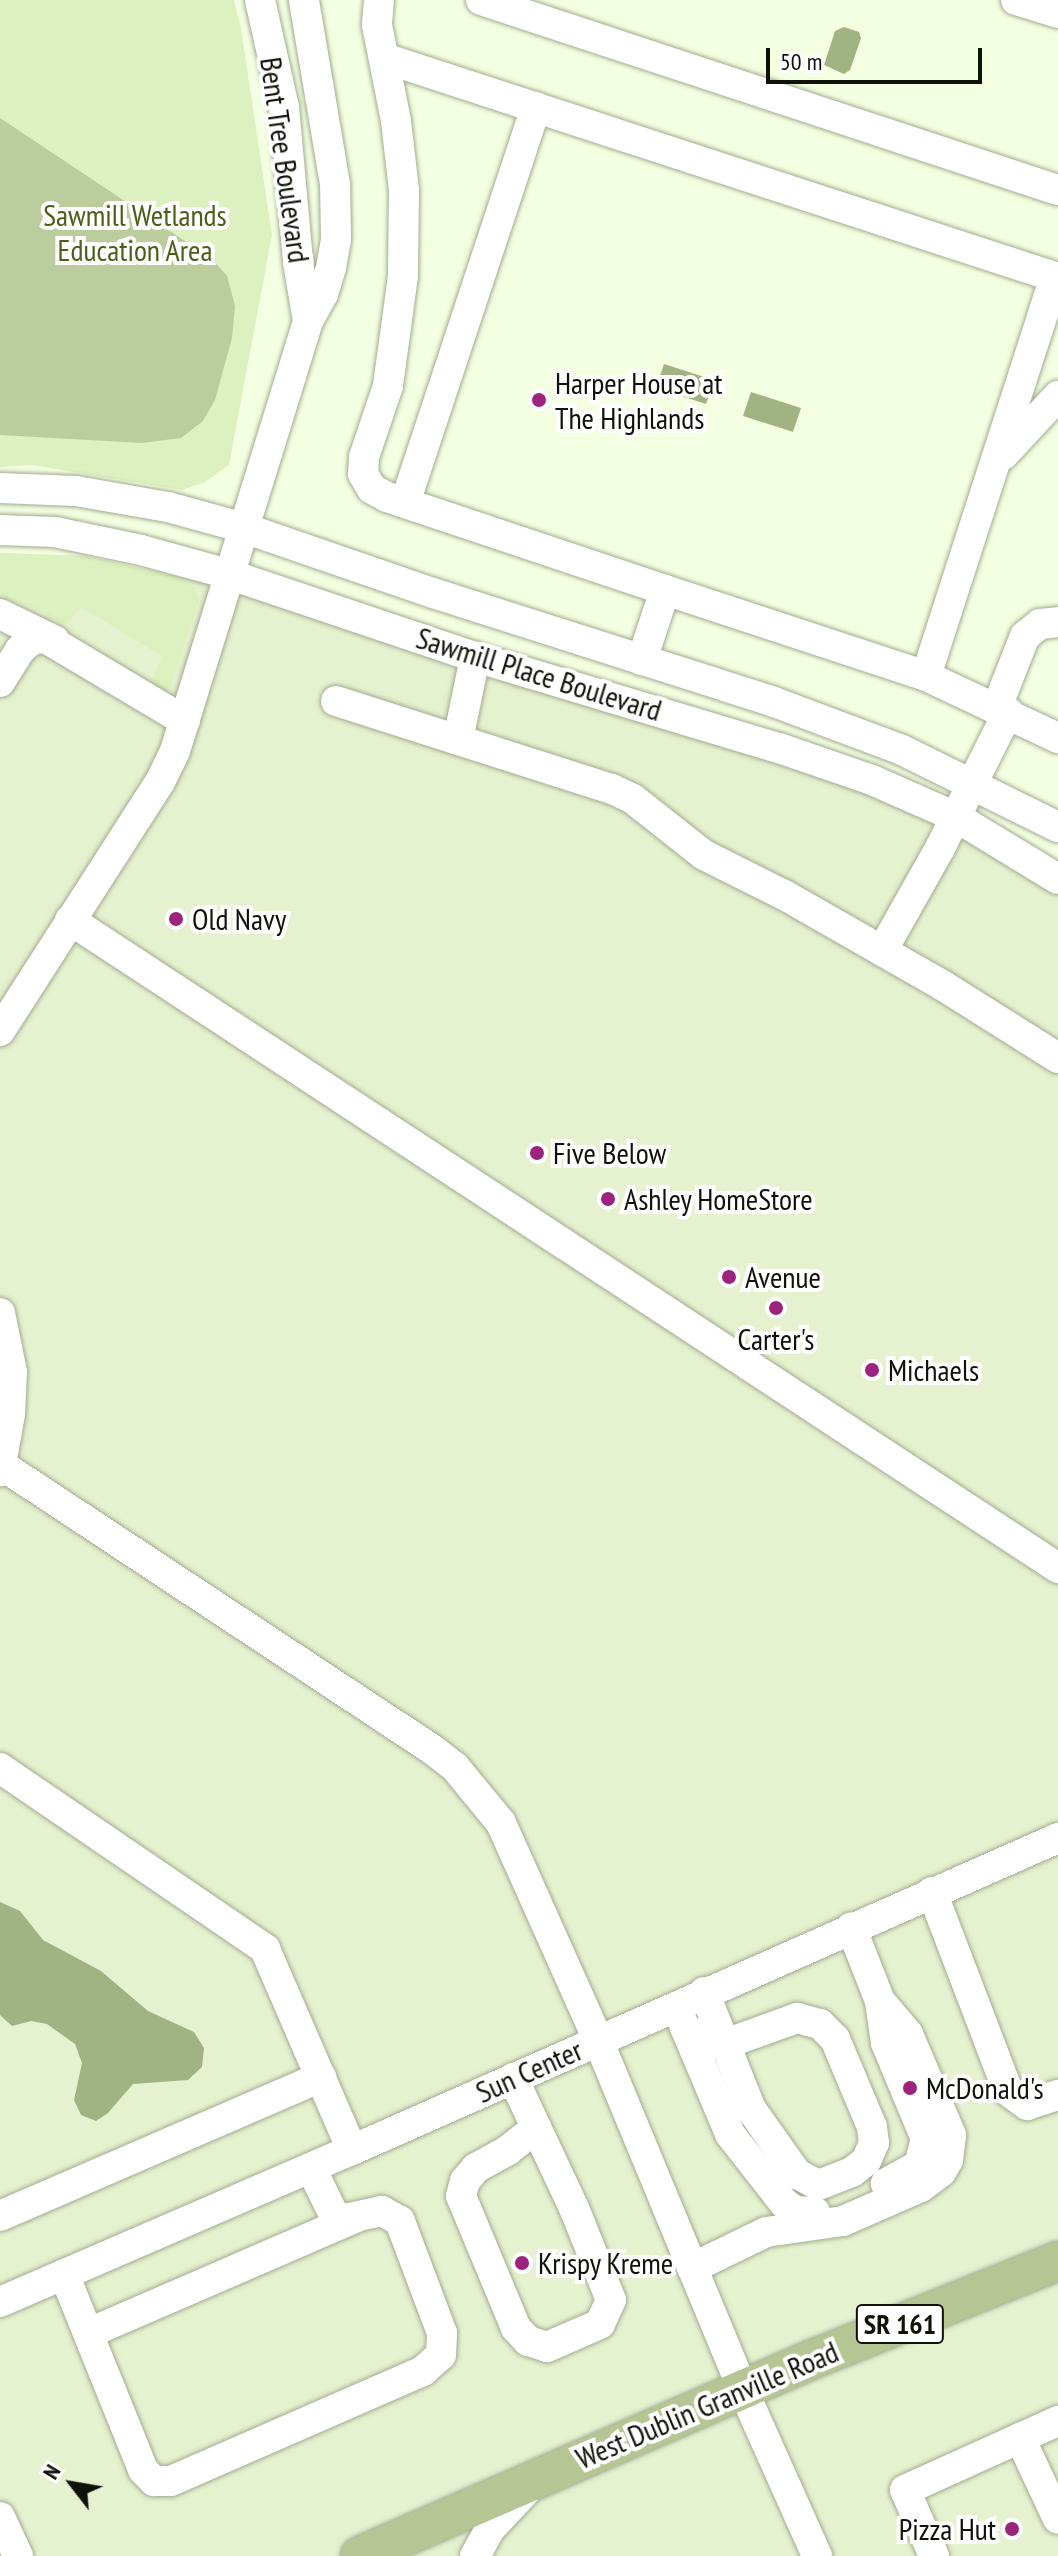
<!DOCTYPE html>
<style>
body{margin:0}
#map{position:relative;width:1058px;height:2556px;overflow:hidden;background:#f4ffe2;font-family:"PT Sans Narrow",sans-serif}
div>[style]{position:absolute}
.built>*{inset:0;background:#e5f1cf}
.green>*{inset:0;background:#ddf0bf}
.forest>*{inset:0;background:#bbcd9c}
.water>*{inset:0;background:#a1b382}
.roads{filter:drop-shadow(0 0 2px #a2ac91) drop-shadow(0 0 2px #a2ac91)}
.minor>*{height:30px;margin:-15px;padding:0 15px;transform-origin:15px;border-radius:15px;background:#fff}
.major>*{height:38px;margin:-19px;padding:0 19px;transform-origin:19px;border-radius:19px;background:#b5c594}
.dots>*{width:22px;height:22px;translate:-50% -50%;box-sizing:border-box;border:4px solid #fff;border-radius:50%}
span{translate:-50% -50%;white-space:nowrap;text-align:center;line-height:1.15;-webkit-text-stroke:8px #fff;paint-order:stroke}
.shield-label span{padding:2px 6px;background:#fff;border:2px solid;border-radius:6px;-webkit-text-stroke-width:0}
.shield-label{font-size:28px;color:#0e1208;font-weight:700}
.street-label{font-size:30px;color:#0e1208}
.park-label{font-size:30px;color:#4a5f17}
.poi-label{font-size:30px;color:#0e1208}
.left{translate:0 -50%;text-align:left}
.right{translate:-100% -50%;text-align:right}
.north{position:absolute;left:32px;top:2444px;width:80px;height:80px;-webkit-text-stroke:6px #fff;paint-order:stroke;rotate:301deg;font-size:22px;font-weight:700;line-height:32px;text-align:center;color:#0e1208}
.north::after{content:'';display:block;margin:auto;width:28px;height:36px;background:#0e1208;clip-path:polygon(50% 0,100% 100%,50% 72%,0 100%)}
.scale{position:absolute;left:766px;top:48px;width:216px;height:36px;box-sizing:border-box;border:4px solid #0e1208;border-top:0;padding-left:10px;font-size:24px;line-height:28px;white-space:nowrap;color:#0e1208;-webkit-text-stroke:6px #fff;paint-order:stroke}
</style>
<div id="map">
<div class="built">
<div style="clip-path:polygon(0 553px,85px 556px,174px 576px,228px 574px,779px 748px,1058px 879px,1058px 2556px,0 2556px)"></div>
</div>
<div class="green">
<div style="clip-path:polygon(0 0,234px 0,241px 28px,272px 235px,229px 465px,205px 482px,182px 490px,32px 465px,0 467px)"></div>
<div style="clip-path:polygon(0 553px,85px 556px,174px 576px,193px 585px,199px 600px,170px 689px,163px 693px,151px 682px,162px 656px,81px 607px,68px 623px,59px 623px,38px 610px,0 596px)"></div>
</div>
<div class="forest">
<div style="clip-path:polygon(0 118px,212px 259px,227px 276px,235px 306px,232px 338px,215px 400px,203px 421px,181px 438px,142px 443px,0 435px)"></div>
</div>
<div class="water">
<div style="clip-path:polygon(844px 27px,859px 32px,861px 38px,850px 70px,844px 74px,824px 65px,835px 31px)"></div>
<div style="clip-path:polygon(664px 364px,714px 380px,706px 404px,656px 388px)"></div>
<div style="clip-path:polygon(751px 392px,801px 408px,793px 432px,743px 416px)"></div>
<div style="clip-path:polygon(0 1902px,20px 1911px,43px 1940px,101px 1971px,148px 2011px,194px 2032px,204px 2048px,202px 2067px,188px 2080px,133px 2084px,108px 2113px,96px 2121px,81px 2115px,74px 2100px,82px 2063px,75px 2044px,47px 2024px,31px 2021px,12px 2026px,0 2015px)"></div>
</div>
<div class="roads">
<div class="minor">
<div style="left:260px;top:0;width:110px;rotate:77.4deg"></div>
<div style="left:284px;top:107px;width:156px;rotate:84.8deg"></div>
<div style="left:298px;top:262px;width:60px;rotate:80.4deg"></div>
<div style="left:379px;top:0;width:25px;rotate:95deg"></div>
<div style="left:377px;top:25px;width:98px;rotate:78.8deg"></div>
<div style="left:396px;top:121px;width:69px;rotate:83.4deg"></div>
<div style="left:404px;top:190px;width:86px;rotate:90.7deg"></div>
<div style="left:403px;top:276px;width:111px;rotate:97.8deg"></div>
<div style="left:388px;top:386px;width:75px;rotate:108.7deg"></div>
<div style="left:364px;top:457px;width:17px;rotate:93deg"></div>
<div style="left:363px;top:474px;width:17px;rotate:59deg"></div>
<div style="left:372px;top:489px;width:17px;rotate:28deg"></div>
<div style="left:387px;top:497px;width:293px;rotate:18.5deg"></div>
<div style="left:665px;top:590px;width:74px;rotate:108.2deg"></div>
<div style="left:481px;top:0;width:607px;rotate:18.23deg"></div>
<div style="left:1016px;top:0;width:44px;rotate:17.2deg"></div>
<div style="left:384px;top:58px;width:709px;rotate:18.08deg"></div>
<div style="left:1003px;top:455px;width:81px;rotate:-47deg"></div>
<div style="left:0;top:488px;width:76px;rotate:2.3deg"></div>
<div style="left:76px;top:491px;width:93px;rotate:9.9deg"></div>
<div style="left:168px;top:507px;width:79px;rotate:15.4deg"></div>
<div style="left:244px;top:528px;width:200px;rotate:19deg"></div>
<div style="left:433px;top:593px;width:358px;rotate:17.7deg"></div>
<div style="left:774px;top:702px;width:134px;rotate:20.5deg"></div>
<div style="left:900px;top:749px;width:176px;rotate:26.3deg"></div>
<div style="left:405px;top:503px;width:417px;rotate:-71.7deg"></div>
<div style="left:0;top:530px;width:55px;rotate:2.1deg"></div>
<div style="left:55px;top:532px;width:88px;rotate:11.8deg"></div>
<div style="left:141px;top:550px;width:90px;rotate:15.4deg"></div>
<div style="left:228px;top:574px;width:261px;rotate:18.6deg"></div>
<div style="left:475px;top:657px;width:317px;rotate:16.7deg"></div>
<div style="left:779px;top:748px;width:98px;rotate:19deg"></div>
<div style="left:872px;top:780px;width:92px;rotate:23.8deg"></div>
<div style="left:956px;top:817px;width:119px;rotate:31.3deg"></div>
<div style="left:665px;top:590px;width:275px;rotate:18.2deg"></div>
<div style="left:926px;top:676px;width:146px;rotate:25.2deg"></div>
<div style="left:0;top:614px;width:61px;rotate:26.1deg"></div>
<div style="left:926px;top:676px;width:419px;rotate:-72.1deg"></div>
<div style="left:0;top:682px;width:38px;rotate:-58deg"></div>
<div style="left:20px;top:650px;width:13px;rotate:-42deg"></div>
<div style="left:30px;top:641px;width:15px;rotate:-16deg"></div>
<div style="left:44px;top:637px;width:164px;rotate:30.8deg"></div>
<div style="left:336px;top:701px;width:290px;rotate:17.7deg"></div>
<div style="left:612px;top:789px;width:23px;rotate:25deg"></div>
<div style="left:633px;top:799px;width:90px;rotate:38.3deg"></div>
<div style="left:704px;top:855px;width:92px;rotate:26.6deg"></div>
<div style="left:786px;top:896px;width:180px;rotate:29.7deg"></div>
<div style="left:942px;top:985px;width:137px;rotate:32.2deg"></div>
<div style="left:997px;top:707px;width:76px;rotate:-68.5deg"></div>
<div style="left:1025px;top:636px;width:19px;rotate:-39deg"></div>
<div style="left:1040px;top:624px;width:18px;rotate:-6deg"></div>
<div style="left:458px;top:740px;width:85px;rotate:-78.4deg"></div>
<div style="left:70px;top:920px;width:1182px;rotate:33.26deg"></div>
<div style="left:882px;top:951px;width:118px;rotate:-60.6deg"></div>
<div style="left:940px;top:848px;width:152px;rotate:-63.4deg"></div>
<div style="left:0;top:1031px;width:296px;rotate:-57.3deg"></div>
<div style="left:160px;top:782px;width:34px;rotate:-64deg"></div>
<div style="left:175px;top:751px;width:450px;rotate:-72.8deg"></div>
<div style="left:308px;top:321px;width:31px;rotate:-61deg"></div>
<div style="left:323px;top:294px;width:27px;rotate:-73deg"></div>
<div style="left:331px;top:268px;width:29px;rotate:-80deg"></div>
<div style="left:336px;top:239px;width:55px;rotate:-91deg"></div>
<div style="left:335px;top:184px;width:187px;rotate:-99.6deg"></div>
<div style="left:0;top:1313px;width:60px;rotate:78.5deg"></div>
<div style="left:12px;top:1372px;width:42px;rotate:92.7deg"></div>
<div style="left:10px;top:1414px;width:58px;rotate:100deg"></div>
<div style="left:3px;top:1466px;width:515px;rotate:33.44deg"></div>
<div style="left:433px;top:1750px;width:28px;rotate:38deg"></div>
<div style="left:455px;top:1767px;width:72px;rotate:50.6deg"></div>
<div style="left:501px;top:1823px;width:238px;rotate:65.9deg"></div>
<div style="left:598px;top:2040px;width:377px;rotate:67.5deg"></div>
<div style="left:742px;top:2388px;width:184px;rotate:65.9deg"></div>
<div style="left:0;top:1768px;width:321px;rotate:34.3deg"></div>
<div style="left:265px;top:1949px;width:219px;rotate:66.6deg"></div>
<div style="left:932px;top:1892px;width:213px;rotate:69.1deg"></div>
<div style="left:1008px;top:2091px;width:24px;rotate:36deg"></div>
<div style="left:1027px;top:2105px;width:33px;rotate:-18deg"></div>
<div style="left:880px;top:2001px;width:42px;rotate:81.9deg"></div>
<div style="left:886px;top:2043px;width:104px;rotate:67.4deg"></div>
<div style="left:926px;top:2139px;width:27px;rotate:105deg"></div>
<div style="left:919px;top:2165px;width:38px;rotate:151deg"></div>
<div style="left:684px;top:2025px;width:118px;rotate:67.1deg"></div>
<div style="left:730px;top:2134px;width:88px;rotate:52deg"></div>
<div style="left:784px;top:2203px;width:14px;rotate:34deg"></div>
<div style="left:796px;top:2211px;width:19px;rotate:3deg"></div>
<div style="left:685px;top:2028px;width:22px;rotate:36deg"></div>
<div style="left:703px;top:2041px;width:22px;rotate:8deg"></div>
<div style="left:725px;top:2044px;width:77px;rotate:-19.9deg"></div>
<div style="left:797px;top:2018px;width:24px;rotate:15deg"></div>
<div style="left:820px;top:2024px;width:21px;rotate:45deg"></div>
<div style="left:835px;top:2039px;width:95px;rotate:67.2deg"></div>
<div style="left:872px;top:2127px;width:16px;rotate:83deg"></div>
<div style="left:874px;top:2143px;width:20px;rotate:114deg"></div>
<div style="left:866px;top:2161px;width:18px;rotate:142deg"></div>
<div style="left:852px;top:2172px;width:36px;rotate:159deg"></div>
<div style="left:818px;top:2185px;width:24px;rotate:-152deg"></div>
<div style="left:797px;top:2174px;width:80px;rotate:-125.3deg"></div>
<div style="left:751px;top:2109px;width:70px;rotate:-111.8deg"></div>
<div style="left:725px;top:2044px;width:56px;rotate:-112deg"></div>
<div style="left:513px;top:2078px;width:144px;rotate:64.9deg"></div>
<div style="left:574px;top:2208px;width:99px;rotate:68.1deg"></div>
<div style="left:611px;top:2300px;width:26px;rotate:115deg"></div>
<div style="left:600px;top:2324px;width:58px;rotate:156.5deg"></div>
<div style="left:547px;top:2347px;width:20px;rotate:-162deg"></div>
<div style="left:528px;top:2341px;width:18px;rotate:-133deg"></div>
<div style="left:516px;top:2328px;width:143px;rotate:-112.6deg"></div>
<div style="left:461px;top:2196px;width:16px;rotate:-75deg"></div>
<div style="left:465px;top:2181px;width:17px;rotate:-50deg"></div>
<div style="left:476px;top:2168px;width:37px;rotate:-29deg"></div>
<div style="left:508px;top:2150px;width:36px;rotate:-38deg"></div>
<div style="left:0;top:2216px;width:350px;rotate:-23.4deg"></div>
<div style="left:692px;top:2268px;width:82px;rotate:-25.9deg"></div>
<div style="left:766px;top:2232px;width:78px;rotate:-8.1deg"></div>
<div style="left:843px;top:2221px;width:85px;rotate:-23.6deg"></div>
<div style="left:921px;top:2187px;width:25px;rotate:-37deg"></div>
<div style="left:941px;top:2172px;width:14px;rotate:-60deg"></div>
<div style="left:948px;top:2160px;width:25px;rotate:-83deg"></div>
<div style="left:951px;top:2135px;width:110px;rotate:-113.1deg"></div>
<div style="left:908px;top:2034px;width:43px;rotate:-130.3deg"></div>
<div style="left:880px;top:2001px;width:79px;rotate:-111.4deg"></div>
<div style="left:64px;top:2274px;width:211px;rotate:68deg"></div>
<div style="left:143px;top:2470px;width:16px;rotate:45deg"></div>
<div style="left:154px;top:2481px;width:17px"></div>
<div style="left:171px;top:2481px;width:275px;rotate:-23.6deg"></div>
<div style="left:423px;top:2371px;width:24px;rotate:-42deg"></div>
<div style="left:441px;top:2355px;width:22px;rotate:-87deg"></div>
<div style="left:442px;top:2333px;width:120px;rotate:-110.6deg"></div>
<div style="left:400px;top:2221px;width:21px;rotate:-151deg"></div>
<div style="left:382px;top:2211px;width:38px;rotate:168deg"></div>
<div style="left:345px;top:2219px;width:12px;rotate:-160deg"></div>
<div style="left:334px;top:2215px;width:52px;rotate:-116.1deg"></div>
<div style="left:0;top:2302px;width:383px;rotate:-23.4deg"></div>
<div style="left:352px;top:2150px;width:772px;rotate:-23.84deg"></div>
<div style="left:89px;top:2333px;width:292px;rotate:-23.4deg"></div>
<div style="left:1020px;top:2438px;width:89px;rotate:64.9deg"></div>
<div style="left:0;top:2517px;width:43px;rotate:65.2deg"></div>
<div style="left:475px;top:2556px;width:31px;rotate:-61deg"></div>
<div style="left:490px;top:2529px;width:63px;rotate:-46.9deg"></div>
<div style="left:934px;top:2556px;width:72px;rotate:-113.7deg"></div>
<div style="left:905px;top:2490px;width:168px;rotate:-24.3deg"></div>
</div>
<div class="major">
<div style="left:360px;top:2556px;width:494px;rotate:-23.5deg"></div>
<div style="left:813px;top:2359px;width:264px;rotate:-21.8deg"></div>
</div>
</div>
<div class="dots">
<div style="left:539px;top:400px;background:#9c247d"></div>
<div style="left:176px;top:919px;background:#9c247d"></div>
<div style="left:537px;top:1153px;background:#9c247d"></div>
<div style="left:608px;top:1199px;background:#9c247d"></div>
<div style="left:729px;top:1277px;background:#9c247d"></div>
<div style="left:776px;top:1308px;background:#9c247d"></div>
<div style="left:872px;top:1370px;background:#9c247d"></div>
<div style="left:910px;top:2088px;background:#9c247d"></div>
<div style="left:522px;top:2263px;background:#9c247d"></div>
<div style="left:1012px;top:2529px;background:#9c247d"></div>
</div>
<div class="shield-label">
<span style="left:900px;top:2324px">SR 161</span>
</div>
<div class="street-label">
<span style="left:285px;top:160px;rotate:82deg">Bent Tree Boulevard</span>
<span style="left:539px;top:674px;rotate:17deg">Sawmill Place Boulevard</span>
<span style="left:529px;top:2071px;rotate:-24deg">Sun Center</span>
<span style="left:707px;top:2405px;rotate:-23deg">West Dublin Granville Road</span>
</div>
<div class="park-label">
<span style="left:135px;top:232px">Sawmill Wetlands<br>Education Area</span>
</div>
<div class="poi-label">
<span class="left" style="left:555px;top:400px">Harper House at<br>The Highlands</span>
<span class="left" style="left:192px;top:919px">Old Navy</span>
<span class="left" style="left:553px;top:1153px">Five Below</span>
<span class="left" style="left:624px;top:1199px">Ashley HomeStore</span>
<span class="left" style="left:745px;top:1277px">Avenue</span>
<span style="left:776px;top:1339px">Carter's</span>
<span class="left" style="left:888px;top:1370px">Michaels</span>
<span class="left" style="left:926px;top:2088px">McDonald's</span>
<span class="left" style="left:538px;top:2263px">Krispy Kreme</span>
<span class="right" style="left:996px;top:2529px">Pizza Hut</span>
</div>
<div class="north">N</div>
<div class="scale">50 m</div>
</div>
